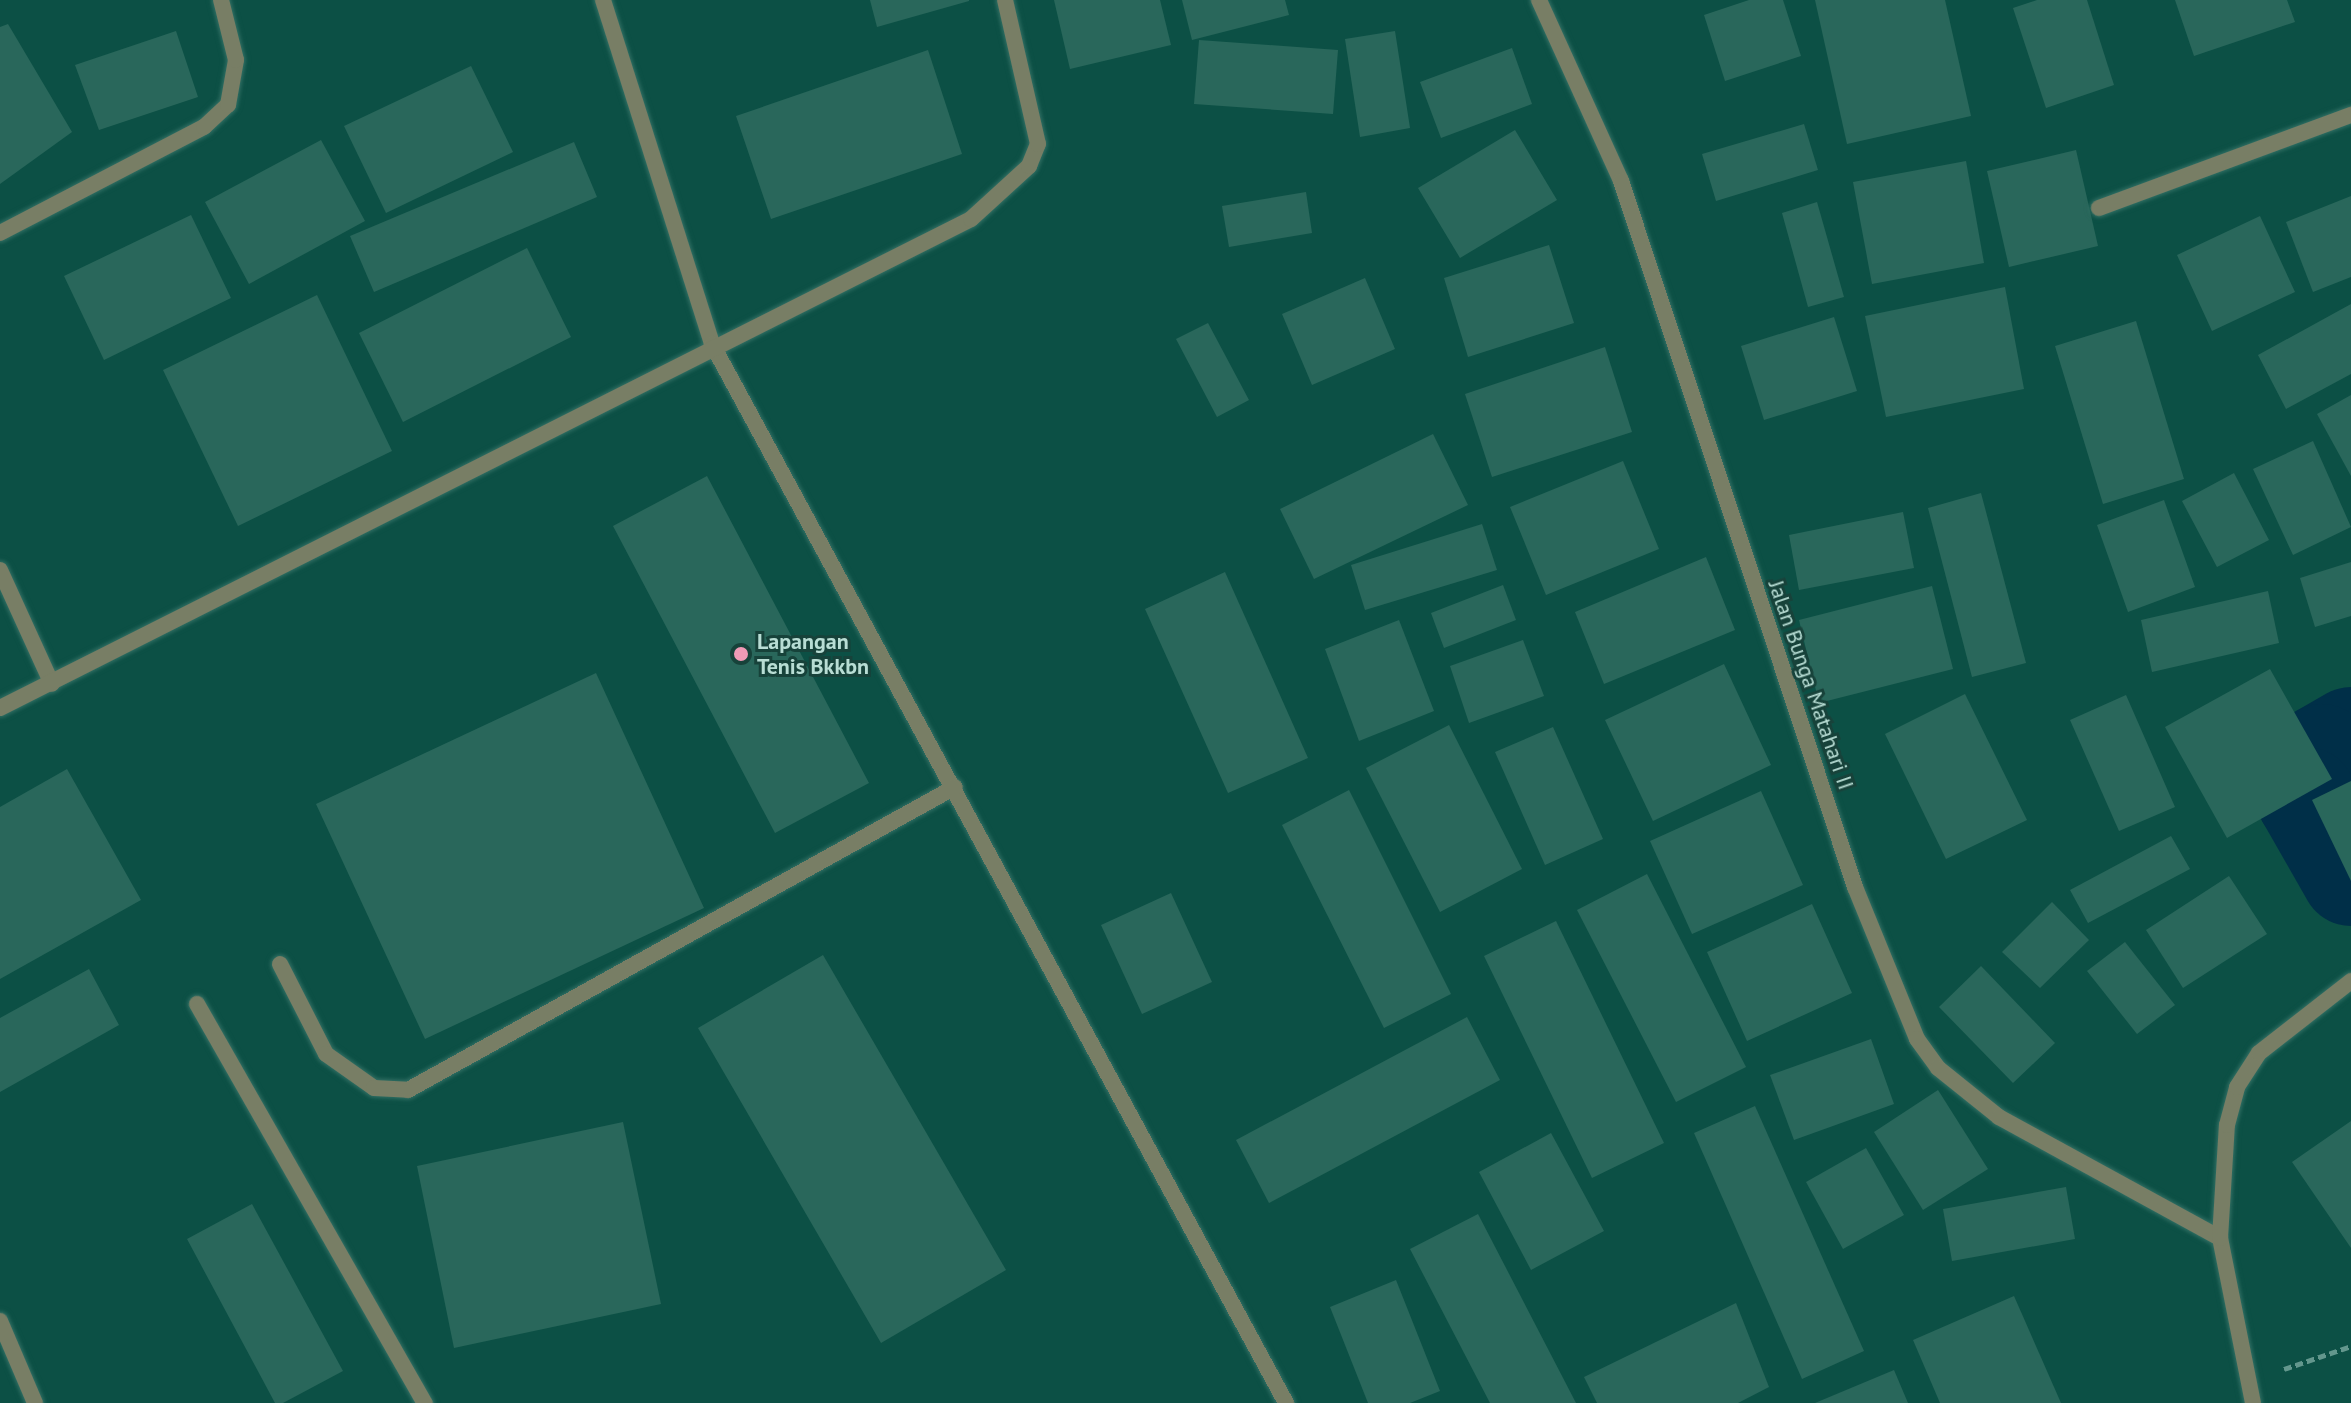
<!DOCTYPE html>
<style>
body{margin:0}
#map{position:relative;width:2351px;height:1403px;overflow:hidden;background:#0c5045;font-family:"PT Sans",sans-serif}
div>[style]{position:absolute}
.river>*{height:100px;margin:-50px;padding:0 50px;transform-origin:50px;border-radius:50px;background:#002f48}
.building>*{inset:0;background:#29675b}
.path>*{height:5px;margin-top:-2.5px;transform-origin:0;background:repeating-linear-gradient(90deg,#63978d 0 8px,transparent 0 12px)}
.roads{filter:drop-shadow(0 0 2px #326f64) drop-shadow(0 0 2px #326f64)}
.minor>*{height:16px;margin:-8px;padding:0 8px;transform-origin:8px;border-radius:8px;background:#787e65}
.dots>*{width:22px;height:22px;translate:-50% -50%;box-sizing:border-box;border:4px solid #17423a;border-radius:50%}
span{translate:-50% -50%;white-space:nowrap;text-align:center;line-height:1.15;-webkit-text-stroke:6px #17423a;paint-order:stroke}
.poi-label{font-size:22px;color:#b8ddd4;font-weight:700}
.left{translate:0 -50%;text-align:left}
.street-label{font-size:22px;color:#b8ddd4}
</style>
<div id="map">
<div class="river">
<div style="left:2351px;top:737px;width:34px;rotate:150deg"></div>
<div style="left:2322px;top:754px;width:46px;rotate:110.4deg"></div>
<div style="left:2306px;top:797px;width:91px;rotate:60.3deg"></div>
</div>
<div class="building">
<div style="clip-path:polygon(870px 0,969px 0,969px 1px,877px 27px)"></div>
<div style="clip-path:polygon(1054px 0,1160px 0,1171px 45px,1070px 69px)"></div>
<div style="clip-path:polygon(1182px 0,1285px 0,1289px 15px,1192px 40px)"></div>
<div style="clip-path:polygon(1749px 0,1783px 0,1801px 56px,1725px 81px,1704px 15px)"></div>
<div style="clip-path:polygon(1815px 0,1945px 0,1971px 116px,1847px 144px)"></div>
<div style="clip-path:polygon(2037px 0,2087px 0,2114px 85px,2046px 108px,2013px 8px)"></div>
<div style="clip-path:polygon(2175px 0,2287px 0,2295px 22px,2194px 56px)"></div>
<div style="clip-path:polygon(8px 24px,72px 132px,0 184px,0 27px)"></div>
<div style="clip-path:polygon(176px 31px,198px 97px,99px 130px,75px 65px)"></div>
<div style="clip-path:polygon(1395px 31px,1410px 128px,1360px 137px,1345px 39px)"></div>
<div style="clip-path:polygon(1199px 40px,1338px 50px,1333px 114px,1194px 104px)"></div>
<div style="clip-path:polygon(1512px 48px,1532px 104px,1441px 138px,1420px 82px)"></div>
<div style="clip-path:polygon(928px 50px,962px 154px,771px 219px,736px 116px)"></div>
<div style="clip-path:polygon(471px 66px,513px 152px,386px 213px,344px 126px)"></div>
<div style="clip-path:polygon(1804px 124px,1818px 170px,1716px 201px,1702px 154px)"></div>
<div style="clip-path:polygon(1515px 130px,1557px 200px,1460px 258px,1418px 188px)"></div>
<div style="clip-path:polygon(321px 140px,365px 221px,249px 284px,205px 202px)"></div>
<div style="clip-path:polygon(574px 142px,597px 197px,374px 292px,350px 236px)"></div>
<div style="clip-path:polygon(2076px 150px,2098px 246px,2009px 267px,1987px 171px)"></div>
<div style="clip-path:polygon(1966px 161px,1984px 263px,1872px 284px,1853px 182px)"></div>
<div style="clip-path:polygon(1306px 192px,1312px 233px,1229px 247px,1222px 206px)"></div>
<div style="clip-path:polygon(2351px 196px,2351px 277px,2313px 292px,2286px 222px)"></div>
<div style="clip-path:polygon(1817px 202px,1844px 297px,1808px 307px,1782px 213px)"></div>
<div style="clip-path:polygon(191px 215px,231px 298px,104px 360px,64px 276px)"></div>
<div style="clip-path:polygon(2260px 216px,2295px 292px,2212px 331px,2177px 255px)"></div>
<div style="clip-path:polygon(1549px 245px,1574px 323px,1468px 357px,1444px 278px)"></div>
<div style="clip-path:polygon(527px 248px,571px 337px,403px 422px,359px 333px)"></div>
<div style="clip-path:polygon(1365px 278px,1395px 349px,1312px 385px,1282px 314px)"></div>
<div style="clip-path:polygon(2005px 287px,2024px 389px,1886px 417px,1865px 316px)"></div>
<div style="clip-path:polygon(317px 295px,392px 451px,238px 526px,163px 370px)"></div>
<div style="clip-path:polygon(2351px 304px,2351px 374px,2286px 409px,2258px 355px)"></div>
<div style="clip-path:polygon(1834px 317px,1857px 391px,1764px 420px,1741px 346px)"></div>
<div style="clip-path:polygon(2136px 321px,2184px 479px,2103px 504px,2055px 346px)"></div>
<div style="clip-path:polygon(1208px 323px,1249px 400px,1217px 417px,1176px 339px)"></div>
<div style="clip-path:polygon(1605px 347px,1632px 432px,1492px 477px,1465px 394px)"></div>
<div style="clip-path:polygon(2351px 395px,2351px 476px,2317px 414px)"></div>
<div style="clip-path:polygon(1433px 434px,1468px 505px,1314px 579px,1280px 509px)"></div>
<div style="clip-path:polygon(2313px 441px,2351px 527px,2293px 555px,2253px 469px)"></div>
<div style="clip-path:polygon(1623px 461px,1659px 549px,1546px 595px,1510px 507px)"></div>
<div style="clip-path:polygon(2234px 473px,2269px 540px,2217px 567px,2182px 501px)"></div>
<div style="clip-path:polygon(707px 476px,869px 783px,775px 833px,613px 526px)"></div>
<div style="clip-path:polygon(1981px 493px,2026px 663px,1972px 677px,1928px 508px)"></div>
<div style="clip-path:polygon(2164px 500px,2195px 587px,2128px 612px,2097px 525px)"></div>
<div style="clip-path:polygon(1903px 512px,1914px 568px,1799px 590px,1789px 535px)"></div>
<div style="clip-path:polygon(1482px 524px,1497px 570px,1365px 610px,1351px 565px)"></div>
<div style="clip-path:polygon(1706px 557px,1735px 630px,1604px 684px,1575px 612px)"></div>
<div style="clip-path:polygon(2351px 562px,2351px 616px,2315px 627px,2300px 578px)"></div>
<div style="clip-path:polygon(1225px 572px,1308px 758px,1228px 793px,1145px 609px)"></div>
<div style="clip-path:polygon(1503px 585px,1516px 620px,1444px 648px,1431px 613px)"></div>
<div style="clip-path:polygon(1932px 586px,1953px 669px,1819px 703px,1799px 620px)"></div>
<div style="clip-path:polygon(2268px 591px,2279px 643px,2152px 672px,2141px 620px)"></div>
<div style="clip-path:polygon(1399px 620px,1434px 711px,1359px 741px,1325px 649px)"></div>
<div style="clip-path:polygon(1523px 640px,1544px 696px,1469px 723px,1450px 666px)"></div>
<div style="clip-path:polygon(1724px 664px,1771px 765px,1653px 821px,1605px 720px)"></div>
<div style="clip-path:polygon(2270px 669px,2332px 779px,2227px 838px,2165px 727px)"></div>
<div style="clip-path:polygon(596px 673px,704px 908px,425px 1039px,316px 804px)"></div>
<div style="clip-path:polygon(1965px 694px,2027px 820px,1946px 859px,1885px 734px)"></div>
<div style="clip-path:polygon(2126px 695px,2175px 807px,2119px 831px,2070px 720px)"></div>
<div style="clip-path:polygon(1449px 725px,1522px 869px,1440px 912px,1366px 768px)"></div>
<div style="clip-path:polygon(1553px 727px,1603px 839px,1545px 865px,1495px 752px)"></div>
<div style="clip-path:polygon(67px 769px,141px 900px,0 979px,0 807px)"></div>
<div style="clip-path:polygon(2351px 781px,2351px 881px,2312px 800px)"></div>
<div style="clip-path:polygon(1349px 790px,1451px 994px,1384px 1028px,1282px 825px)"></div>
<div style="clip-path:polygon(1761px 791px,1803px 885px,1692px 934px,1650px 841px)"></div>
<div style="clip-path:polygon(2171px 836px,2190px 869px,2088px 923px,2070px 890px)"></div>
<div style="clip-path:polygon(1647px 874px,1746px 1067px,1676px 1102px,1577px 910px)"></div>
<div style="clip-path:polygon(2229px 876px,2267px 934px,2183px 988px,2146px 930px)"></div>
<div style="clip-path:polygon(1171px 893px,1212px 982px,1142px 1014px,1101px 925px)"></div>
<div style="clip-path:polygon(2052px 902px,2089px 940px,2040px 988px,2002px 952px)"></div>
<div style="clip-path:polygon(1812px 904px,1852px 993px,1747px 1041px,1707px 952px)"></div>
<div style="clip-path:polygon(1556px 921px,1664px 1143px,1592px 1178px,1484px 956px)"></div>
<div style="clip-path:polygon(2125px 942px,2175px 1005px,2137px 1034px,2087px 971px)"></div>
<div style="clip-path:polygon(823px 955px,1006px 1270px,881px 1343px,698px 1028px)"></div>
<div style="clip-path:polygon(1981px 966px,2055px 1043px,2013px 1083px,1939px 1007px)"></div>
<div style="clip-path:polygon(89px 969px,119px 1025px,0 1092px,0 1018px)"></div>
<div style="clip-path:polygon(1467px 1017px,1500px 1080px,1269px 1203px,1236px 1140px)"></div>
<div style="clip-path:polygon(1871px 1039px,1894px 1104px,1794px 1140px,1770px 1075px)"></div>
<div style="clip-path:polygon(1938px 1090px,1988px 1169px,1923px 1210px,1874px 1132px)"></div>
<div style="clip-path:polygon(1755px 1106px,1864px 1351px,1802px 1379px,1694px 1133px)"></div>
<div style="clip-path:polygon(2351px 1121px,2351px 1248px,2292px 1162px)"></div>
<div style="clip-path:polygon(623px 1122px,661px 1304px,454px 1348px,417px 1166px)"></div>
<div style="clip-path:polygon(1551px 1133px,1604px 1231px,1531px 1270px,1479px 1172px)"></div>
<div style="clip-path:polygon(1866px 1148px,1904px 1215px,1843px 1249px,1806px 1182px)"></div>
<div style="clip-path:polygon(2066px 1187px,2075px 1239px,1952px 1261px,1943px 1209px)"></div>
<div style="clip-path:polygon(252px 1204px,343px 1371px,283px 1403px,275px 1403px,187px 1239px)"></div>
<div style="clip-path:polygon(1478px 1214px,1576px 1403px,1490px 1403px,1410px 1249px)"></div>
<div style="clip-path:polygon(1396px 1280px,1440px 1391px,1410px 1403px,1368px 1403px,1330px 1307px)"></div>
<div style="clip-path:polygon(2014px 1296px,2061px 1403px,1940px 1403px,1913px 1340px)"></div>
<div style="clip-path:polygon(1736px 1303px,1769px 1387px,1738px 1403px,1597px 1403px,1584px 1377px)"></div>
<div style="clip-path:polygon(1894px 1370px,1908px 1403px,1815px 1403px)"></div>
</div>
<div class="path">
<div style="left:2284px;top:1369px;width:71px;rotate:-18.9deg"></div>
</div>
<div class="roads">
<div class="minor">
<div style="left:603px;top:0;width:361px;rotate:72.4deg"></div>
<div style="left:712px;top:344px;width:1205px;rotate:61.54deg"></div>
<div style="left:1539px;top:0;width:199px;rotate:65.6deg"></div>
<div style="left:1621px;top:181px;width:744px;rotate:71.66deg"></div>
<div style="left:1855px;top:887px;width:164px;rotate:67.8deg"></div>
<div style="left:1917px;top:1039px;width:36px;rotate:54deg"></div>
<div style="left:1938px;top:1068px;width:78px;rotate:38.8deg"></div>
<div style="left:1999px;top:1117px;width:252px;rotate:28.7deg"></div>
<div style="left:2099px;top:208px;width:269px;rotate:-20.3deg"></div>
<div style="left:0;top:233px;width:230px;rotate:-27.5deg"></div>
<div style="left:204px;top:127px;width:33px;rotate:-43deg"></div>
<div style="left:228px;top:105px;width:46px;rotate:-79.9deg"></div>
<div style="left:236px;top:60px;width:62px;rotate:-104deg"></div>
<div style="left:0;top:570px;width:125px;rotate:65.5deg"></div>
<div style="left:0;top:708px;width:1087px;rotate:-26.73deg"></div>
<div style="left:971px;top:219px;width:79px;rotate:-42.4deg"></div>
<div style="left:1029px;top:166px;width:24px;rotate:-68deg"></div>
<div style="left:1038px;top:144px;width:148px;rotate:-102.9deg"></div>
<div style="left:280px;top:964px;width:101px;rotate:62.9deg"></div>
<div style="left:326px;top:1054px;width:59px;rotate:35.3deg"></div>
<div style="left:374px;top:1088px;width:34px;rotate:3deg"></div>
<div style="left:408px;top:1090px;width:625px;rotate:-28.98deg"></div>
<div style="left:197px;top:1004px;width:460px;rotate:60.3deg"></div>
<div style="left:0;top:1321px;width:89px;rotate:66.9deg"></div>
<div style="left:2253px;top:1403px;width:168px;rotate:-101.3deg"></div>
<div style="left:2220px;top:1238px;width:113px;rotate:-86.5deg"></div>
<div style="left:2227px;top:1125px;width:39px;rotate:-75deg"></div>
<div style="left:2237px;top:1087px;width:40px;rotate:-57.1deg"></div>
<div style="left:2259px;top:1053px;width:117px;rotate:-38deg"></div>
</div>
</div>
<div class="dots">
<div style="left:741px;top:654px;background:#f09ab6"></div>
</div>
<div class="poi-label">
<span class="left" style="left:757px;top:654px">Lapangan<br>Tenis Bkkbn</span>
</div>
<div class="street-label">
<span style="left:1811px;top:685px;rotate:71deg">Jalan Bunga Matahari II</span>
</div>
</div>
